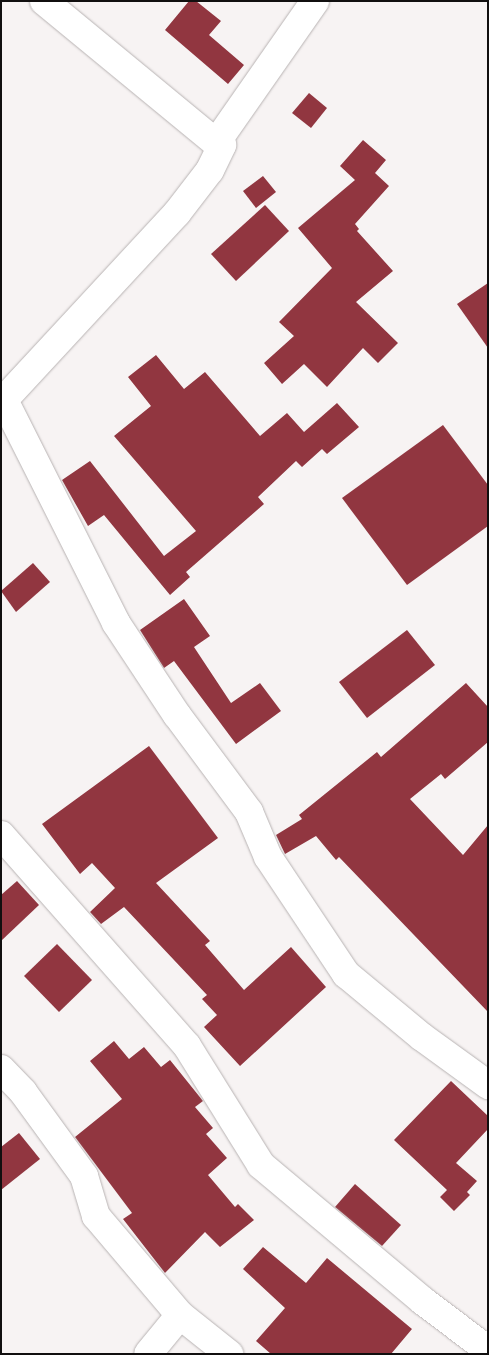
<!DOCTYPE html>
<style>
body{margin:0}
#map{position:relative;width:489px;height:1355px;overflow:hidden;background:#f7f3f3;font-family:Barlow,sans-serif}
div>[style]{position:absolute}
.building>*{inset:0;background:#913640}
.roads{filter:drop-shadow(0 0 1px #b8b3b3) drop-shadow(0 0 1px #b8b3b3)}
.minor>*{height:28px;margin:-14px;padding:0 14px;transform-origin:14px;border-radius:14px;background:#fff}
.tertiary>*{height:28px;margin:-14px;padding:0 14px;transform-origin:14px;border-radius:14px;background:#fff}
span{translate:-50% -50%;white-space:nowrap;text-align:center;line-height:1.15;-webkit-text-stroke:5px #fff;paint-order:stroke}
.frame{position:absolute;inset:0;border:2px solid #110f0f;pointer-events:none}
</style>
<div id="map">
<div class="building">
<div style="clip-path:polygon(189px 1px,196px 1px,221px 21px,209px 35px,244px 65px,228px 84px,165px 30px)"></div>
<div style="clip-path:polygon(309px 93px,327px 108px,311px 128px,292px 113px)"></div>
<div style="clip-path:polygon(363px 140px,386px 160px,375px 173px,389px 186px,355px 224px,359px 229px,357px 231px,393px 271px,356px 302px,398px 343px,378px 363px,363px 348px,327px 387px,304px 364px,282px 384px,264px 363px,294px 336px,279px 322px,332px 268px,298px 228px,355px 180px,340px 166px)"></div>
<div style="clip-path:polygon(263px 176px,276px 192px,256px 208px,243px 191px)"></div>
<div style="clip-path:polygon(265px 205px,289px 231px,236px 281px,211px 254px)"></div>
<div style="clip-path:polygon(488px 283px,488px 348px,457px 304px)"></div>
<div style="clip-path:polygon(156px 355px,184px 389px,205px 372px,260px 436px,287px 413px,304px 432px,337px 403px,359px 427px,327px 454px,322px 449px,302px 467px,296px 461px,258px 497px,264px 504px,186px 572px,190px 577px,170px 595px,104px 515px,88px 526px,62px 480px,90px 461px,164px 556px,196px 531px,114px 436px,151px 406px,128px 377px)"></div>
<div style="clip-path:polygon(443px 425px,488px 485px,488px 526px,407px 585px,342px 498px)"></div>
<div style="clip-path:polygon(33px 563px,50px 582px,16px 612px,1px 591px)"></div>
<div style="clip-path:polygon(184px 599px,210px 636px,194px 647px,231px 703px,260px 683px,281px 711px,236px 744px,174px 661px,164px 668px,140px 630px)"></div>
<div style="clip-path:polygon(407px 630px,435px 665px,367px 718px,339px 682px)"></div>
<div style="clip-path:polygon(466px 683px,488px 707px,488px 742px,445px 779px,441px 774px,410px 799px,463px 855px,488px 825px,488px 1012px,339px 857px,336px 860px,316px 836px,285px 854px,276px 835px,302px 819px,299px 815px,377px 752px,381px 757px)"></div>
<div style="clip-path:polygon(149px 746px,218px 838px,156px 883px,210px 941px,205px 945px,244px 990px,291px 947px,326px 987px,240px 1066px,204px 1027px,217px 1015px,202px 999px,207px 995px,124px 907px,101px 924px,90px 912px,115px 888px,92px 863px,80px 874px,42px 824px)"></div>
<div style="clip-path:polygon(17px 881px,39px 905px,1px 941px,1px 895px)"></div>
<div style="clip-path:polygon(57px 944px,92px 980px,59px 1012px,24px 976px)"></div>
<div style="clip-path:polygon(114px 1041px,129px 1059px,144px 1047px,161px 1067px,170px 1060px,199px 1096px,203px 1101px,195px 1107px,213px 1128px,206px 1134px,227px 1158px,208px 1175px,235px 1207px,238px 1204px,254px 1220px,220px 1247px,205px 1232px,165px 1273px,123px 1219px,132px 1213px,75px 1137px,122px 1099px,90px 1061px)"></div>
<div style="clip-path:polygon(451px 1081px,488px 1116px,488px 1129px,456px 1163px,477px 1181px,467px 1192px,470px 1195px,454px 1211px,440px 1197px,447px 1190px,394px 1140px)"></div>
<div style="clip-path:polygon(19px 1133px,40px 1159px,1px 1190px,1px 1147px)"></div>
<div style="clip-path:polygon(355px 1184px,401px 1225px,382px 1246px,335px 1207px)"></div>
<div style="clip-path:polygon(263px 1247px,306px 1283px,327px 1258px,412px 1329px,391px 1354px,271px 1354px,256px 1341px,285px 1308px,243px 1269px)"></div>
</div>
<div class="roads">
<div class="minor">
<div style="left:44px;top:1px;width:223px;rotate:39.5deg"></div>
<div style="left:4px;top:400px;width:250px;rotate:63.3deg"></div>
<div style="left:116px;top:623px;width:110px;rotate:56.5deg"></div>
<div style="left:177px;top:715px;width:121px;rotate:53.4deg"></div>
<div style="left:249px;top:812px;width:49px;rotate:67.1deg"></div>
<div style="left:268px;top:857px;width:141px;rotate:56.3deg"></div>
<div style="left:346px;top:974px;width:99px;rotate:39.7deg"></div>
<div style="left:422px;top:1037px;width:82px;rotate:36deg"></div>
<div style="left:1px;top:835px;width:281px;rotate:48.6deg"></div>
<div style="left:187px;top:1046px;width:140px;rotate:58.1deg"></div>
<div style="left:261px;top:1165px;width:212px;rotate:40deg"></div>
<div style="left:423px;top:1301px;width:81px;rotate:37deg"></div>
<div style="left:1px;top:1069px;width:32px;rotate:46deg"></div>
<div style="left:23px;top:1092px;width:104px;rotate:54deg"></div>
<div style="left:84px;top:1176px;width:42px;rotate:73.3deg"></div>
<div style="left:96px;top:1216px;width:130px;rotate:49.7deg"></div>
<div style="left:180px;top:1315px;width:50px;rotate:129.4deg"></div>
<div style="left:180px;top:1315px;width:63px;rotate:38.5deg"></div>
</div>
<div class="tertiary">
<div style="left:1px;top:403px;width:259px;rotate:-47.2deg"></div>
<div style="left:177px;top:213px;width:54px;rotate:-52.5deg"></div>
<div style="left:210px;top:170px;width:28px;rotate:-64deg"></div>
<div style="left:222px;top:145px;width:6px;rotate:-162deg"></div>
<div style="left:216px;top:143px;width:173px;rotate:-55.1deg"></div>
</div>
</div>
<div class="frame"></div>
</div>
